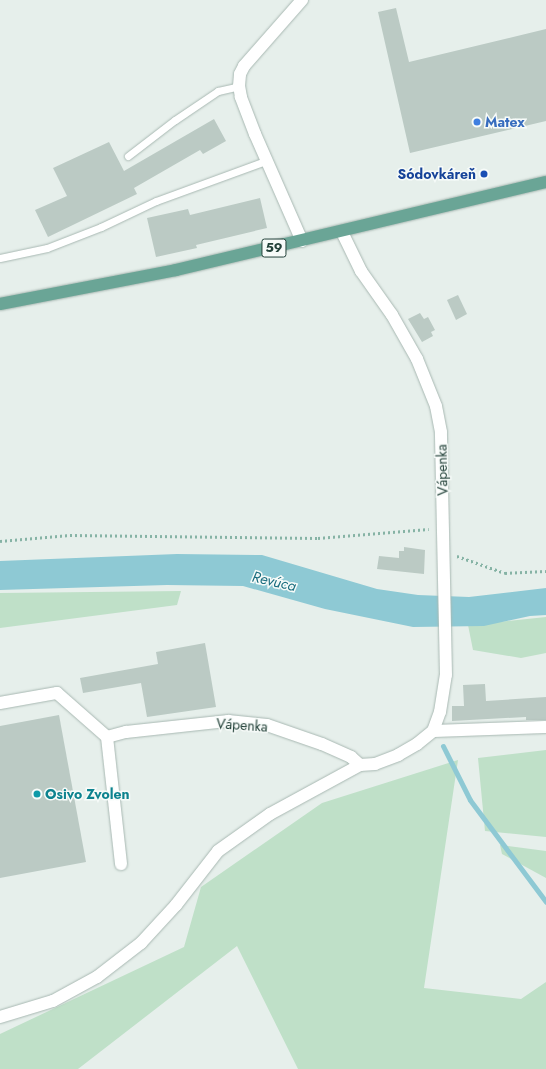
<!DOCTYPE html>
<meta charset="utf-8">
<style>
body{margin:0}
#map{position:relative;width:546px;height:1069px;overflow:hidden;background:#e6efeb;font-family:Jost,sans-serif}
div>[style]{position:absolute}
.green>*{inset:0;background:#bfe0c8}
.water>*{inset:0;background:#8ec9d4}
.stream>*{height:5px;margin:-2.5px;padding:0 2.5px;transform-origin:2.5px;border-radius:2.5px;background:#8ec9d4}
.building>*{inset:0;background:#bbcac4}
.path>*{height:2.5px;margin-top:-1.25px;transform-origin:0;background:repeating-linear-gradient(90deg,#86b3a5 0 2px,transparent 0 5px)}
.roads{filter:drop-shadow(0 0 1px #a8b8b2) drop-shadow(0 0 1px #a8b8b2)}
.lane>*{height:7px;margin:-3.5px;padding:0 3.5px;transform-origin:3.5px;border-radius:3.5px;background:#fff}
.street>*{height:12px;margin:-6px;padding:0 6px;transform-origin:6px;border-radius:6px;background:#fff}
.primary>*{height:12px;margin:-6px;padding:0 6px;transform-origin:6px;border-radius:6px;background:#6aa596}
.dots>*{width:11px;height:11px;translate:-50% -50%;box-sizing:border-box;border:2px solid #f7fbf9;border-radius:50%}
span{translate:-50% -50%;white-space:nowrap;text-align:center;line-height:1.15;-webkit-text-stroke:3px #f7fbf9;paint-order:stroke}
.shield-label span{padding:1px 3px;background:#f7fbf9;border:1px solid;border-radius:3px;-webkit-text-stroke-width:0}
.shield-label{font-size:13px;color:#24423a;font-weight:700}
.shop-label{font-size:14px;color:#366cbe;font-weight:700}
.left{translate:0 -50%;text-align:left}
.transit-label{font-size:14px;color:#164399;font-weight:700}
.right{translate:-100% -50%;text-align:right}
.street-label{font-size:14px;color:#24423a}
.culture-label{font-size:14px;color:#0d838f;font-weight:700}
.water-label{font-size:15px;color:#1c6f80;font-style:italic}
</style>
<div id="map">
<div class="green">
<div style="clip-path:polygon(181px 591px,177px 605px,0 628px,0 593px)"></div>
<div style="clip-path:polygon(546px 617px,546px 653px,521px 658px,473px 650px,468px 625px)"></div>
<div style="clip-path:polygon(546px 750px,546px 837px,485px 831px,478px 758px)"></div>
<div style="clip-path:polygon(458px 760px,424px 988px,521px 999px,546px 982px,546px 1069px,298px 1069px,237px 946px,78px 1069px,0 1069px,0 1034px,184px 947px,201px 887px,322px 803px)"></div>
<div style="clip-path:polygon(500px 845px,546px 851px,546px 878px,502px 854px)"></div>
</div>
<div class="water">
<div style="clip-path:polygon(177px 554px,262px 555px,377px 589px,418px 595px,469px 597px,546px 588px,546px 615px,530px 616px,484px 626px,413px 627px,325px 609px,243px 586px,167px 585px,0 590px,0 561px)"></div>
</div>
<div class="stream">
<div style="left:443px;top:746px;width:60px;rotate:63.4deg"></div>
<div style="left:470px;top:800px;width:127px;rotate:53.3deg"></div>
</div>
<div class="building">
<div style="clip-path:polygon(396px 8px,409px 62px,546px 29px,546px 121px,410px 153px,378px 12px)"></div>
<div style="clip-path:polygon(214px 119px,226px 141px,203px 154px,200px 150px,134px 188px,137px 194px,48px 237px,35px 210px,67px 196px,53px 168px,109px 142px,124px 171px)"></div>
<div style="clip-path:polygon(260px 198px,267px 228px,196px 245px,197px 248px,156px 257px,147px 218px,188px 209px,190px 215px)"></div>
<div style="clip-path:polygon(458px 295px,467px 314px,456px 320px,447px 300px)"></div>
<div style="clip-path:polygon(420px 313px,424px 319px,428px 317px,435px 330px,431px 332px,433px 336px,422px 342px,408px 319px)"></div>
<div style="clip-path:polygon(404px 547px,425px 550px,424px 574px,377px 569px,379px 556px,399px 558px,399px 551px,404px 551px)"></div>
<div style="clip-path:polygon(205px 643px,216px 707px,147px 717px,141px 683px,83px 693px,80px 678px,158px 664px,156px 652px)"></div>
<div style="clip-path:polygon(485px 684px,486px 701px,546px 697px,546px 720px,526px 720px,526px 717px,452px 721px,452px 706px,464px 706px,463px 685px)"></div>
<div style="clip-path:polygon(59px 715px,86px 862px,0 878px,0 726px)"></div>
</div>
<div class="path">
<div style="left:0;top:541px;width:70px;rotate:-4.9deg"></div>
<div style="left:70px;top:535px;width:248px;rotate:0.7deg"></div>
<div style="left:318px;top:538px;width:111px;rotate:-4.6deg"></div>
<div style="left:457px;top:556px;width:51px;rotate:19.5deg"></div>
<div style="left:505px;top:573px;width:41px;rotate:-2.8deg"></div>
</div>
<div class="roads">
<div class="lane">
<div style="left:128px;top:156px;width:59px;rotate:-37.5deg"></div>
<div style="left:175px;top:120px;width:52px;rotate:-34deg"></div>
<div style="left:218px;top:91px;width:22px;rotate:-13deg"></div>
<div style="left:0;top:258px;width:48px;rotate:-12deg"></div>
<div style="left:47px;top:248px;width:58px;rotate:-21.3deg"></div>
<div style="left:101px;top:227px;width:61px;rotate:-25.3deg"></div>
<div style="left:156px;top:201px;width:119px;rotate:-20.1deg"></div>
</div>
<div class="street">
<div style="left:302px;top:241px;width:117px;rotate:-113.7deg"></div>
<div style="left:255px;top:134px;width:40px;rotate:-111deg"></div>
<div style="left:241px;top:97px;width:11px;rotate:-100deg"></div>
<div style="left:239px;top:86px;width:12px;rotate:-85deg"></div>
<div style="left:240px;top:74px;width:9px;rotate:-63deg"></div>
<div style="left:244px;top:66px;width:88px;rotate:-48.7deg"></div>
<div style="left:0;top:703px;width:58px;rotate:-10deg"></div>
<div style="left:57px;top:693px;width:67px;rotate:41.3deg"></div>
<div style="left:107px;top:737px;width:20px;rotate:-15deg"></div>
<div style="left:126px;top:732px;width:103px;rotate:-6.2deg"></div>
<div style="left:228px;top:721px;width:39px;rotate:6deg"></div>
<div style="left:267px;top:725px;width:58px;rotate:19.1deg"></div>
<div style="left:322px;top:744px;width:32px;rotate:24deg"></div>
<div style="left:351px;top:757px;width:12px;rotate:42deg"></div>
<div style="left:433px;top:731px;width:113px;rotate:-2deg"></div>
<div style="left:107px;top:737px;width:128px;rotate:83.7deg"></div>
<div style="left:0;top:1017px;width:55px;rotate:-16.8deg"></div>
<div style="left:53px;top:1001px;width:50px;rotate:-28.6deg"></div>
<div style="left:97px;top:977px;width:56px;rotate:-37.7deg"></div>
<div style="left:141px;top:943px;width:52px;rotate:-47.4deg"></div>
<div style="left:176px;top:905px;width:68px;rotate:-52.1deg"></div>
<div style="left:218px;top:851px;width:64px;rotate:-35.4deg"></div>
<div style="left:270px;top:814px;width:102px;rotate:-28.6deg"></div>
<div style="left:360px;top:765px;width:15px;rotate:-4deg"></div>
<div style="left:375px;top:764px;width:25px;rotate:-21deg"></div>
<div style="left:398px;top:755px;width:22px;rotate:-30deg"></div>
<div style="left:417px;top:744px;width:21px;rotate:-39deg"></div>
<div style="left:433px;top:731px;width:20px;rotate:-70deg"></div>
<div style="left:440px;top:712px;width:37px;rotate:-81deg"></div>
<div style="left:446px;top:675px;width:243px;rotate:-91.2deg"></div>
<div style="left:441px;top:432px;width:26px;rotate:-101deg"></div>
<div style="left:436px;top:406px;width:51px;rotate:-112deg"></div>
<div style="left:417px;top:359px;width:51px;rotate:-119.6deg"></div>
<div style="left:392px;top:315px;width:54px;rotate:-125.2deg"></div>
<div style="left:361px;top:271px;width:43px;rotate:-116deg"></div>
</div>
<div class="primary">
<div style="left:0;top:304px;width:179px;rotate:-10.9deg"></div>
<div style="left:176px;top:270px;width:380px;rotate:-13.4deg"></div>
</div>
</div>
<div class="dots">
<div style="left:477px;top:122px;background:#3f7fe0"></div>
<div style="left:484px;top:174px;background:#1a4fb4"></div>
<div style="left:37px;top:794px;background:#0f9aa8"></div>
</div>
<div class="shield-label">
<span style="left:274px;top:248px">59</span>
</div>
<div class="shop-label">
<span class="left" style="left:485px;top:122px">Matex</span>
</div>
<div class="transit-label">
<span class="right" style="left:476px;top:174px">Sódovkáreň</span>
</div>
<div class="street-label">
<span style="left:442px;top:470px;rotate:-91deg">Vápenka</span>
<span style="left:242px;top:725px;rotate:4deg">Vápenka</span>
</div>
<div class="culture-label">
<span class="left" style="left:45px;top:794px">Osivo Zvolen</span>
</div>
<div class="water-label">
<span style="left:274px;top:582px;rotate:13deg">Revúca</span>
</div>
</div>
